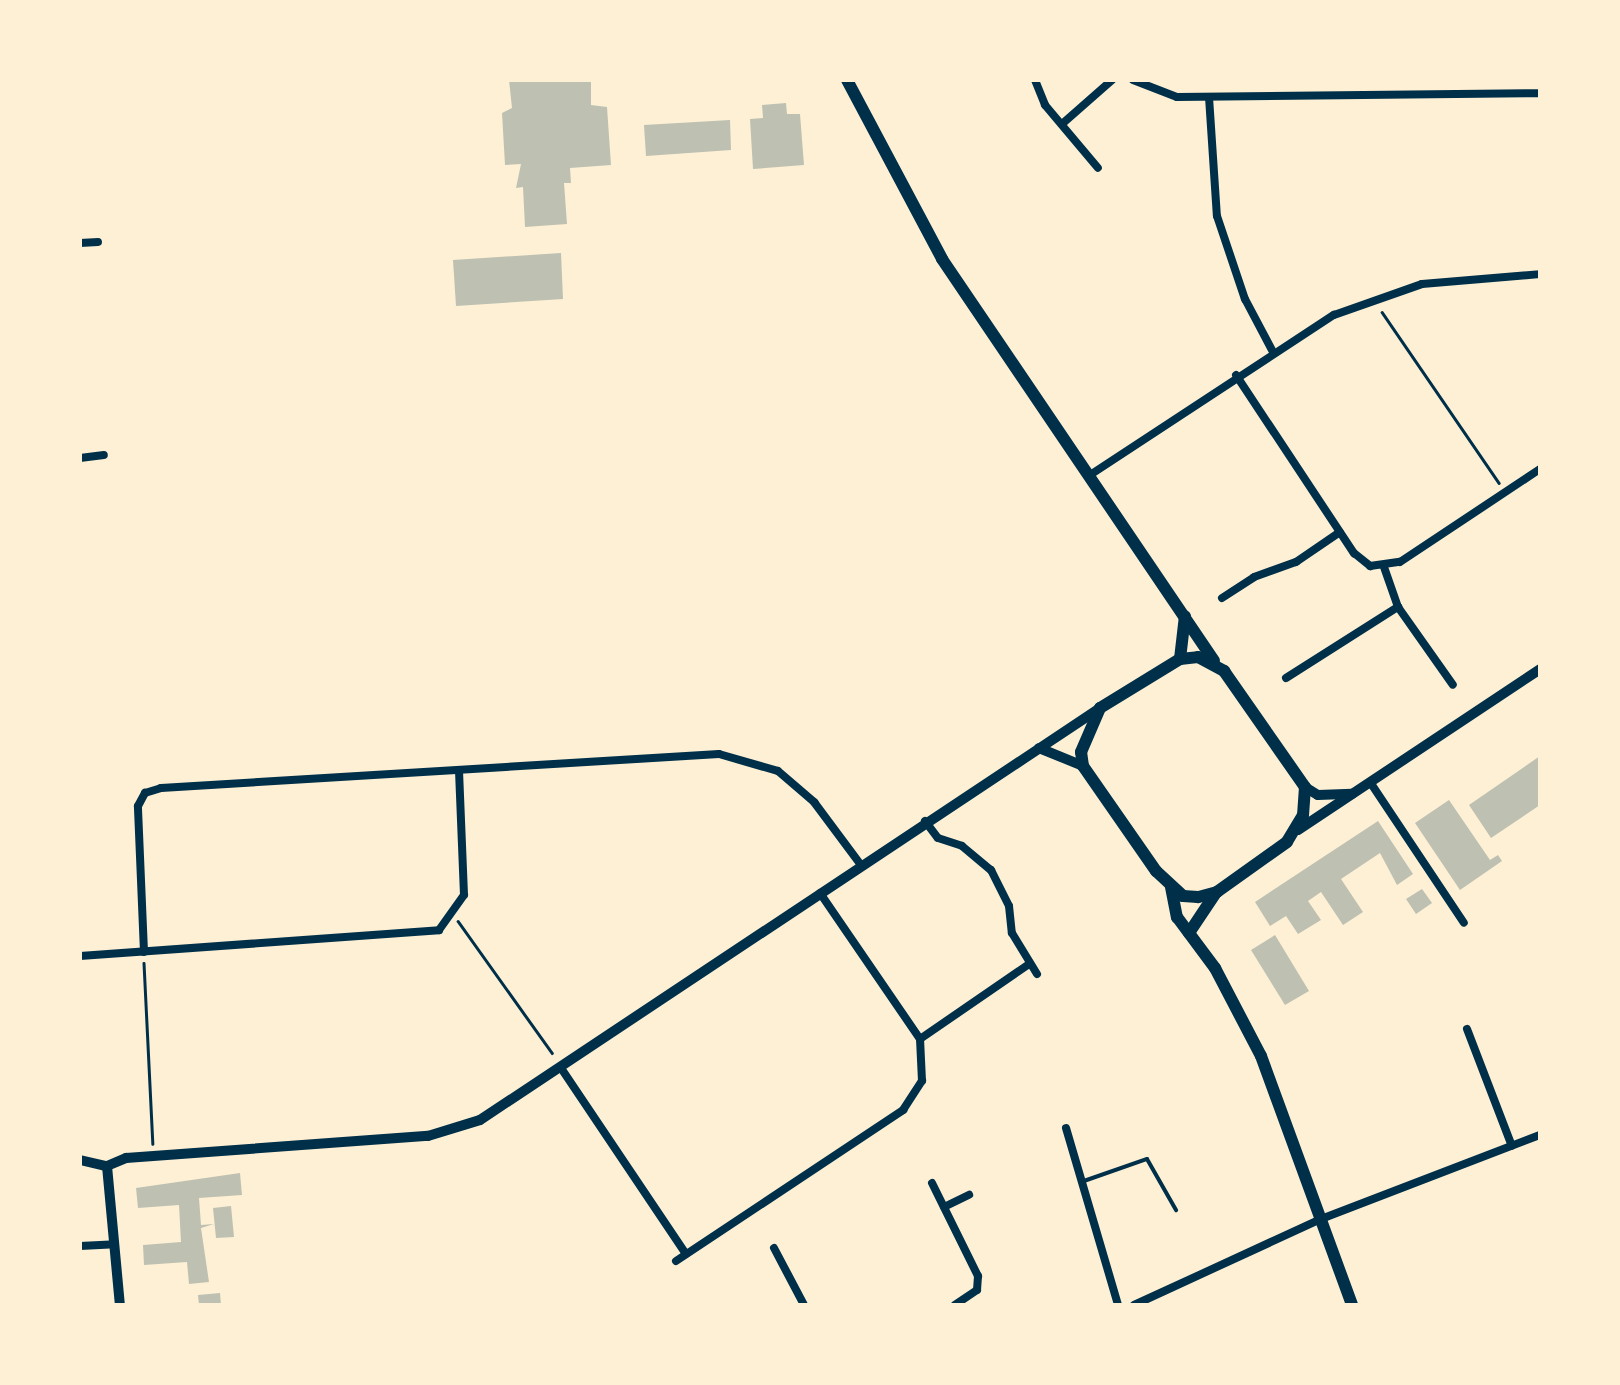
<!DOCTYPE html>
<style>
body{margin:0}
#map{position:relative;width:1620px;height:1385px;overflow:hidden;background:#fdf0d5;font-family:Rubik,sans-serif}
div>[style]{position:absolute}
.building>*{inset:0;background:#bec0b2}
.path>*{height:2.5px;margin:-1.25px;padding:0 1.25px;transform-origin:1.25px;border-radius:1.25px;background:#003049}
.service>*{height:4px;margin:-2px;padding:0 2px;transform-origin:2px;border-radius:2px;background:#003049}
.minor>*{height:8px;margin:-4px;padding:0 4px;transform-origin:4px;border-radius:4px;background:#003049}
.tertiary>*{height:10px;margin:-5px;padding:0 5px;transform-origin:5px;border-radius:5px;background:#003049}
.primary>*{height:12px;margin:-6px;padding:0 6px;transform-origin:6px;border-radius:6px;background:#003049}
span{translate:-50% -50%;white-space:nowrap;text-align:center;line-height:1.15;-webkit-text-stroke:8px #fdf0d5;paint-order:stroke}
.frame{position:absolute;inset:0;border:82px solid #fdf0d5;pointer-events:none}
</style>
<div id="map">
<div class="building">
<div style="clip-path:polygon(509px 80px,591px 80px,591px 105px,607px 107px,611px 165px,570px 168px,571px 183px,564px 183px,567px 224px,525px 227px,523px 187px,516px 188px,521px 164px,505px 165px,502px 113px,512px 108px)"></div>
<div style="clip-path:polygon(786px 103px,787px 114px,800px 114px,804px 165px,753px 169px,750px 119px,763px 118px,762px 105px)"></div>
<div style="clip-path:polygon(730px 120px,731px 150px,646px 156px,644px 125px)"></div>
<div style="clip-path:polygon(561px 253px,563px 299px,456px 306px,453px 260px)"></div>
<div style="clip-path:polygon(1540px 756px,1540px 805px,1491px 838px,1469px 805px)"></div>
<div style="clip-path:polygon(1449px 800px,1490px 860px,1498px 855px,1502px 861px,1460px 890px,1415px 823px)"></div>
<div style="clip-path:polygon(1378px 821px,1413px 874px,1397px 885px,1380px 853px,1341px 879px,1363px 912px,1343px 925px,1321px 892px,1308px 901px,1321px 920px,1298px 934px,1286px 916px,1270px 926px,1255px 902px)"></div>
<div style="clip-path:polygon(1422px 889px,1432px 903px,1416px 914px,1406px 899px)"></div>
<div style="clip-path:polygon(1275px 935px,1309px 991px,1285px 1005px,1251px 950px)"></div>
<div style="clip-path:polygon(240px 1173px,242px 1195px,199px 1198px,201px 1225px,214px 1224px,201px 1228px,209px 1282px,189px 1284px,187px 1262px,144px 1265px,143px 1245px,181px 1242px,179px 1205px,138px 1208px,136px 1188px)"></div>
<div style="clip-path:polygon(231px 1206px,234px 1237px,216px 1238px,213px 1208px)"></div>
<div style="clip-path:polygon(220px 1293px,221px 1305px,199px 1305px,198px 1295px)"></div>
</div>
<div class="path">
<div style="left:1382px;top:312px;width:207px;rotate:55.6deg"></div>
<div style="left:458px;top:921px;width:162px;rotate:54.5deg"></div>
<div style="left:144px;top:963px;width:181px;rotate:87.2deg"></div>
</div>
<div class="service">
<div style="left:1081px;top:1182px;width:70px;rotate:-19.2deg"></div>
<div style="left:1147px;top:1159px;width:59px;rotate:60.4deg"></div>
</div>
<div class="minor">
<div style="left:1035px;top:80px;width:27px;rotate:68deg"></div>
<div style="left:1045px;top:105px;width:82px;rotate:49.9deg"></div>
<div style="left:1133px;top:80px;width:47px;rotate:21.1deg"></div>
<div style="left:1177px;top:97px;width:363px;rotate:-0.6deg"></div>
<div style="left:1209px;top:97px;width:119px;rotate:86.2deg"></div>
<div style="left:1217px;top:216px;width:88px;rotate:71.4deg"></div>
<div style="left:1245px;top:299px;width:58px;rotate:62.1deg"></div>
<div style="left:1062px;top:124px;width:67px;rotate:-41.3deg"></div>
<div style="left:80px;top:243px;width:18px;rotate:-3deg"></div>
<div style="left:1236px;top:375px;width:214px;rotate:56.5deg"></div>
<div style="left:1354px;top:553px;width:21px;rotate:39deg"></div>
<div style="left:1370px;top:566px;width:30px;rotate:-8deg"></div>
<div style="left:1400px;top:562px;width:168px;rotate:-33.6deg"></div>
<div style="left:80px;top:458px;width:24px;rotate:-7deg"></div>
<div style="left:1090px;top:475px;width:292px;rotate:-33.3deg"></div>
<div style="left:1334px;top:315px;width:93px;rotate:-19.4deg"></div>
<div style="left:1422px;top:284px;width:118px;rotate:-4.8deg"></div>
<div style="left:1222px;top:598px;width:38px;rotate:-33deg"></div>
<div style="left:1254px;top:577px;width:45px;rotate:-19.7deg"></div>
<div style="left:1296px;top:562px;width:53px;rotate:-34.3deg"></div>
<div style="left:1398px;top:607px;width:95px;rotate:54.8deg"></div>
<div style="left:1286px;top:678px;width:133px;rotate:-32.4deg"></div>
<div style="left:1398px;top:607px;width:42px;rotate:-109.3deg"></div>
<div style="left:1370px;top:782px;width:169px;rotate:56.3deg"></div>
<div style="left:925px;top:821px;width:21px;rotate:53deg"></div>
<div style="left:938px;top:838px;width:25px;rotate:18deg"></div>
<div style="left:962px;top:846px;width:38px;rotate:40deg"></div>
<div style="left:991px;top:870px;width:40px;rotate:63.4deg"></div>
<div style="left:1009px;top:906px;width:27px;rotate:84deg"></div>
<div style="left:1012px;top:933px;width:48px;rotate:58.6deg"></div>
<div style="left:144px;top:952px;width:146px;rotate:-92.4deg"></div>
<div style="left:138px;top:806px;width:15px;rotate:-62deg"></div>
<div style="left:145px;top:793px;width:17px;rotate:-17deg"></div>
<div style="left:161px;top:788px;width:559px;rotate:-3.49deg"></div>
<div style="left:719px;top:754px;width:61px;rotate:16.1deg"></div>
<div style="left:778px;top:771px;width:48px;rotate:40.7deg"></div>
<div style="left:814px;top:802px;width:79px;rotate:53.3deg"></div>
<div style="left:80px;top:956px;width:360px;rotate:-4.1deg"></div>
<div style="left:439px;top:930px;width:43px;rotate:-54.5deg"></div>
<div style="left:464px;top:895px;width:125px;rotate:-92.3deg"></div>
<div style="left:1467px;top:1029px;width:125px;rotate:69deg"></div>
<div style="left:920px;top:1039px;width:132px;rotate:-34.5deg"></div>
<div style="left:561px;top:1068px;width:224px;rotate:56.1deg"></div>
<div style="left:1066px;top:1128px;width:184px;rotate:73.6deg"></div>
<div style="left:932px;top:1183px;width:104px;rotate:63.7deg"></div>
<div style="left:978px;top:1276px;width:14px;rotate:94deg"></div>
<div style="left:977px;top:1290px;width:27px;rotate:146deg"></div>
<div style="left:944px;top:1207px;width:28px;rotate:-26deg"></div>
<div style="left:80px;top:1246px;width:35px;rotate:-3deg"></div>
<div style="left:774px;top:1248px;width:64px;rotate:62.2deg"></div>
<div style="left:676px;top:1261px;width:273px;rotate:-33.6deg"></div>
<div style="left:903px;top:1110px;width:35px;rotate:-57deg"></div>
<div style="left:922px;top:1081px;width:42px;rotate:-92.7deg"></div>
<div style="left:920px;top:1039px;width:177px;rotate:-124.4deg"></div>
<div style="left:1134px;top:1305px;width:206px;rotate:-24.7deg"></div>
<div style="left:1321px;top:1219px;width:235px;rotate:-21deg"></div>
</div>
<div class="tertiary">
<div style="left:1039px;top:748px;width:48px;rotate:22.2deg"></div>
<div style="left:1305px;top:787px;width:15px;rotate:32deg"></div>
<div style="left:1318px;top:795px;width:34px;rotate:-2deg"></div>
<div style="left:1298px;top:830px;width:291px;rotate:-33.6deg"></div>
<div style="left:80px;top:1160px;width:28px;rotate:13deg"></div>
<div style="left:107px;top:1166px;width:21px;rotate:-23deg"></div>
<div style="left:126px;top:1158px;width:303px;rotate:-4.2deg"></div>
<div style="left:428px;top:1136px;width:54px;rotate:-17.1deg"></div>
<div style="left:480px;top:1120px;width:744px;rotate:-33.6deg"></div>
<div style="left:107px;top:1166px;width:140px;rotate:84.7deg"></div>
</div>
<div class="primary">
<div style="left:847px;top:80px;width:203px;rotate:62deg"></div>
<div style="left:942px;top:259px;width:485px;rotate:55.9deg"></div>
<div style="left:1198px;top:657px;width:30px;rotate:28deg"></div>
<div style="left:1224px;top:671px;width:141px;rotate:55.1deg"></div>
<div style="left:1305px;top:787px;width:28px;rotate:94deg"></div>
<div style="left:1303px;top:815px;width:31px;rotate:121deg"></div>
<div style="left:1287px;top:842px;width:86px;rotate:144.5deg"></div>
<div style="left:1217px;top:892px;width:20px;rotate:165deg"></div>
<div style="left:1198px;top:897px;width:15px;rotate:-176deg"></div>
<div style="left:1183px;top:896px;width:37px;rotate:-137deg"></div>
<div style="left:1156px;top:871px;width:128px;rotate:-124.8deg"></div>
<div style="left:1083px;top:766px;width:14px;rotate:-98deg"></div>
<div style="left:1081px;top:752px;width:48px;rotate:-66.6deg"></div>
<div style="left:1100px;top:708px;width:94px;rotate:-31.5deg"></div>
<div style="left:1180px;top:659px;width:18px;rotate:-6deg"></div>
<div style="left:1180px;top:659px;width:43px;rotate:-83.4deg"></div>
<div style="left:1171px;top:887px;width:31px;rotate:79deg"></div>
<div style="left:1177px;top:917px;width:64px;rotate:53.3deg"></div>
<div style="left:1215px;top:968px;width:99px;rotate:62.4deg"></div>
<div style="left:1261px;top:1056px;width:265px;rotate:69.9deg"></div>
<div style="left:1189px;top:933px;width:47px;rotate:-56.3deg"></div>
</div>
<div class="frame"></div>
</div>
